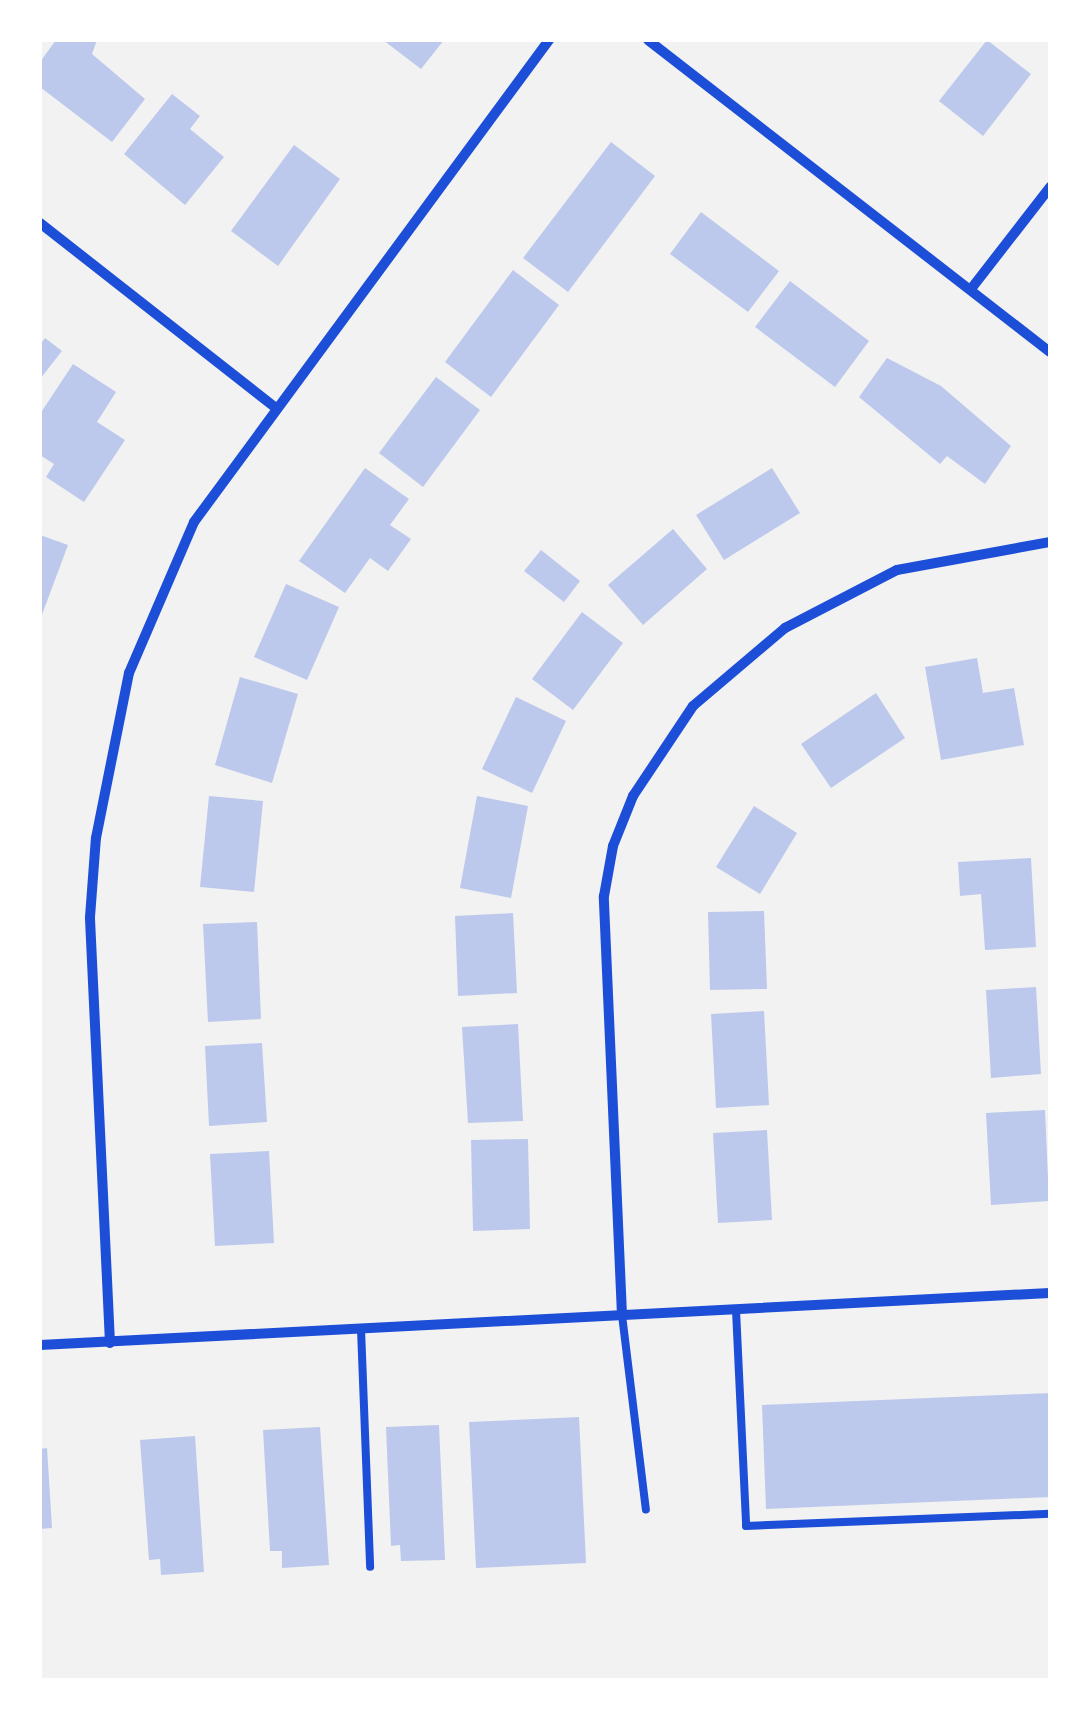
<!DOCTYPE html>
<style>
body{margin:0}
#map{position:relative;width:1090px;height:1720px;overflow:hidden;background:#f2f2f2;font-family:"DejaVu Sans",sans-serif}
div>[style]{position:absolute}
.building>*{inset:0;background:#bdc9ec}
.service>*{height:8px;margin:-4px;padding:0 4px;transform-origin:4px;border-radius:4px;background:#1d4ed8}
.minor>*{height:10px;margin:-5px;padding:0 5px;transform-origin:5px;border-radius:5px;background:#1d4ed8}
span{translate:-50% -50%;white-space:nowrap;text-align:center;line-height:1.15;-webkit-text-stroke:8px #fff;paint-order:stroke}
.frame{position:absolute;inset:0;border:42px solid #fff;pointer-events:none}
</style>
<div id="map">
<div class="building">
<div style="clip-path:polygon(56px 40px,97px 40px,92px 54px,145px 99px,112px 142px,40px 87px,40px 62px)"></div>
<div style="clip-path:polygon(383px 40px,444px 40px,421px 69px)"></div>
<div style="clip-path:polygon(987px 40px,1031px 74px,983px 136px,939px 101px)"></div>
<div style="clip-path:polygon(172px 94px,200px 116px,190px 129px,224px 157px,185px 205px,124px 154px)"></div>
<div style="clip-path:polygon(611px 142px,655px 176px,568px 292px,523px 258px)"></div>
<div style="clip-path:polygon(294px 145px,340px 179px,278px 266px,231px 231px)"></div>
<div style="clip-path:polygon(701px 212px,779px 271px,748px 312px,670px 254px)"></div>
<div style="clip-path:polygon(513px 270px,559px 305px,491px 397px,445px 362px)"></div>
<div style="clip-path:polygon(790px 281px,869px 341px,835px 387px,755px 327px)"></div>
<div style="clip-path:polygon(45px 338px,62px 351px,40px 379px,40px 345px)"></div>
<div style="clip-path:polygon(887px 358px,941px 386px,1011px 446px,985px 484px,947px 456px,940px 464px,859px 397px)"></div>
<div style="clip-path:polygon(73px 364px,116px 392px,97px 422px,125px 440px,84px 502px,46px 477px,54px 464px,40px 455px,40px 414px)"></div>
<div style="clip-path:polygon(436px 377px,480px 410px,423px 487px,379px 453px)"></div>
<div style="clip-path:polygon(365px 468px,409px 499px,390px 525px,411px 539px,388px 571px,370px 558px,345px 593px,299px 561px)"></div>
<div style="clip-path:polygon(772px 468px,800px 513px,724px 560px,696px 515px)"></div>
<div style="clip-path:polygon(673px 529px,707px 569px,643px 625px,608px 585px)"></div>
<div style="clip-path:polygon(40px 535px,68px 545px,40px 620px)"></div>
<div style="clip-path:polygon(541px 550px,580px 581px,564px 602px,524px 571px)"></div>
<div style="clip-path:polygon(286px 584px,339px 607px,307px 680px,254px 657px)"></div>
<div style="clip-path:polygon(582px 612px,623px 643px,573px 710px,532px 679px)"></div>
<div style="clip-path:polygon(977px 658px,983px 693px,1014px 688px,1024px 745px,941px 760px,925px 667px)"></div>
<div style="clip-path:polygon(240px 677px,298px 694px,272px 783px,215px 765px)"></div>
<div style="clip-path:polygon(876px 693px,905px 738px,831px 788px,801px 744px)"></div>
<div style="clip-path:polygon(516px 697px,566px 721px,532px 793px,482px 769px)"></div>
<div style="clip-path:polygon(209px 796px,263px 801px,254px 892px,200px 887px)"></div>
<div style="clip-path:polygon(477px 796px,528px 806px,511px 898px,460px 888px)"></div>
<div style="clip-path:polygon(754px 806px,797px 833px,760px 894px,716px 867px)"></div>
<div style="clip-path:polygon(1031px 858px,1036px 947px,985px 950px,981px 894px,960px 896px,958px 862px)"></div>
<div style="clip-path:polygon(764px 911px,767px 989px,710px 990px,708px 912px)"></div>
<div style="clip-path:polygon(513px 913px,517px 993px,458px 996px,455px 916px)"></div>
<div style="clip-path:polygon(257px 922px,261px 1019px,208px 1022px,203px 924px)"></div>
<div style="clip-path:polygon(1036px 987px,1041px 1074px,991px 1078px,986px 990px)"></div>
<div style="clip-path:polygon(764px 1011px,769px 1105px,716px 1108px,711px 1014px)"></div>
<div style="clip-path:polygon(518px 1024px,523px 1121px,468px 1123px,462px 1027px)"></div>
<div style="clip-path:polygon(262px 1043px,267px 1122px,209px 1126px,205px 1046px)"></div>
<div style="clip-path:polygon(1045px 1110px,1049px 1201px,991px 1205px,986px 1113px)"></div>
<div style="clip-path:polygon(767px 1130px,772px 1220px,718px 1223px,713px 1133px)"></div>
<div style="clip-path:polygon(528px 1139px,530px 1229px,473px 1231px,471px 1140px)"></div>
<div style="clip-path:polygon(269px 1151px,274px 1243px,215px 1246px,210px 1154px)"></div>
<div style="clip-path:polygon(1050px 1393px,1050px 1497px,766px 1509px,762px 1405px)"></div>
<div style="clip-path:polygon(579px 1417px,586px 1563px,476px 1568px,469px 1422px)"></div>
<div style="clip-path:polygon(439px 1425px,445px 1560px,401px 1561px,400px 1545px,391px 1546px,386px 1427px)"></div>
<div style="clip-path:polygon(320px 1427px,329px 1565px,282px 1568px,282px 1551px,270px 1551px,263px 1430px)"></div>
<div style="clip-path:polygon(195px 1436px,204px 1572px,161px 1575px,160px 1559px,149px 1560px,140px 1440px)"></div>
<div style="clip-path:polygon(47px 1448px,52px 1528px,40px 1529px,40px 1449px)"></div>
</div>
<div class="service">
<div style="left:736px;top:1310px;width:216px;rotate:87.3deg"></div>
<div style="left:746px;top:1526px;width:304px;rotate:-2.3deg"></div>
<div style="left:622px;top:1315px;width:196px;rotate:83deg"></div>
<div style="left:361px;top:1329px;width:238px;rotate:87.8deg"></div>
</div>
<div class="minor">
<div style="left:648px;top:40px;width:509px;rotate:37.82deg"></div>
<div style="left:40px;top:223px;width:298px;rotate:38.1deg"></div>
<div style="left:971px;top:289px;width:129px;rotate:-52.2deg"></div>
<div style="left:622px;top:1315px;width:419px;rotate:-92.5deg"></div>
<div style="left:604px;top:896px;width:51px;rotate:-79.8deg"></div>
<div style="left:613px;top:846px;width:54px;rotate:-68.2deg"></div>
<div style="left:633px;top:796px;width:108px;rotate:-56.3deg"></div>
<div style="left:693px;top:706px;width:121px;rotate:-40.3deg"></div>
<div style="left:785px;top:628px;width:126px;rotate:-27.4deg"></div>
<div style="left:897px;top:570px;width:156px;rotate:-10.4deg"></div>
<div style="left:110px;top:1343px;width:426px;rotate:-92.7deg"></div>
<div style="left:90px;top:917px;width:79px;rotate:-85.7deg"></div>
<div style="left:96px;top:838px;width:168px;rotate:-78.7deg"></div>
<div style="left:129px;top:673px;width:164px;rotate:-66.7deg"></div>
<div style="left:194px;top:522px;width:599px;rotate:-53.63deg"></div>
<div style="left:40px;top:1345px;width:1011px;rotate:-2.95deg"></div>
</div>
<div class="frame"></div>
</div>
